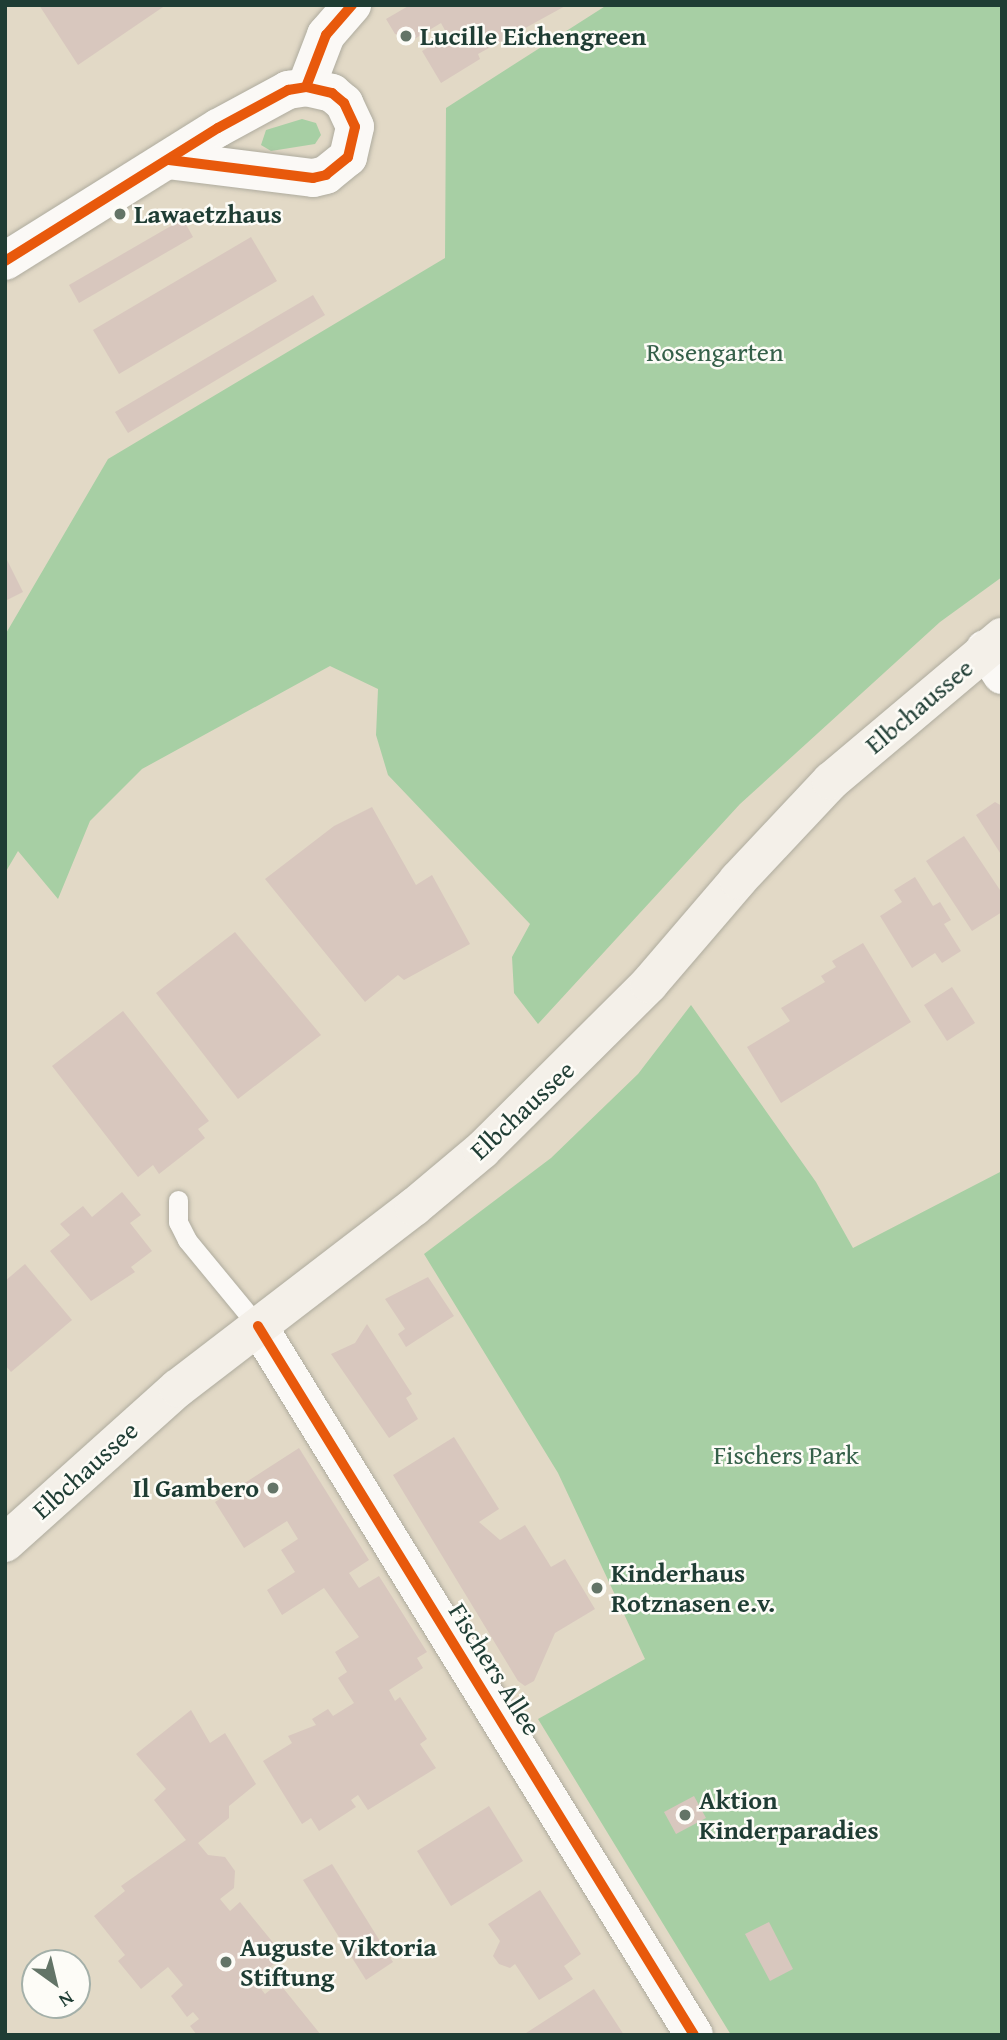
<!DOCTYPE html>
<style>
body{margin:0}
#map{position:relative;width:1007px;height:2040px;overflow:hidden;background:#e2d9c6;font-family:"Gentium Book Plus",serif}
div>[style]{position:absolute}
.green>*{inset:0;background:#a7cfa4}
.building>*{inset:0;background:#d8c7be}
.roads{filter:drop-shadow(0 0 2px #aeab9e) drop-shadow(0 0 2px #aeab9e)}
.lane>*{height:19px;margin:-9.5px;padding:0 9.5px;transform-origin:9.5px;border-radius:9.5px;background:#fbf9f6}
.street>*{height:38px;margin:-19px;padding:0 19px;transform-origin:19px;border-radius:19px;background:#fbf9f6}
.secondary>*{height:38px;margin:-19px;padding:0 19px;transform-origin:19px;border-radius:19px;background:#f4f0e9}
.cycleway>*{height:10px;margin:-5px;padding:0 5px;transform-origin:5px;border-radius:5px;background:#e8590c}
.dots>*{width:19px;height:19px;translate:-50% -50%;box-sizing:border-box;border:4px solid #fdfcf7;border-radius:50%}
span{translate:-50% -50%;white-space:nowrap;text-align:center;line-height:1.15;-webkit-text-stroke:5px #fdfcf7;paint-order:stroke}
.poi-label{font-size:26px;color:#1f3d34;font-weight:700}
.left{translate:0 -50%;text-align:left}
.right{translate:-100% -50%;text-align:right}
.park-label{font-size:26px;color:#356049}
.street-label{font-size:26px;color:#1f3d34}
.frame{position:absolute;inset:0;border:7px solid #1f3d34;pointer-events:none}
.north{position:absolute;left:21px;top:1949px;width:70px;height:70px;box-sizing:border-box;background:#fdfcf7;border:2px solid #a4b0a9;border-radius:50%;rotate:146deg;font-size:19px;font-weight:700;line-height:28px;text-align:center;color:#1f3d34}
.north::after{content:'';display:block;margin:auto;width:24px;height:32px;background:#637467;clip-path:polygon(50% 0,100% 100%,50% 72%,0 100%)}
</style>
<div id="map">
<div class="green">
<div style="clip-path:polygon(607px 5px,1002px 5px,1002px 577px,940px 622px,740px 804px,538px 1024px,514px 993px,512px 957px,530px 924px,388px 775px,376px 735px,378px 689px,330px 666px,142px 769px,90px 821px,58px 899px,18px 851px,5px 873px,5px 635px,108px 459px,445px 258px,446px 108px)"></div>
<div style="clip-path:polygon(302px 119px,316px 123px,321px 135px,315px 144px,271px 151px,261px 145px,266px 130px)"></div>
<div style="clip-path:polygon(691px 1005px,816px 1182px,853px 1248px,1002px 1171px,1002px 2035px,731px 2035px,538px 1719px,645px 1659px,558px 1473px,424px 1254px,551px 1158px,638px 1074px)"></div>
</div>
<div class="building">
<div style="clip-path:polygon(39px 5px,166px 5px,78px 65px)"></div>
<div style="clip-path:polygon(410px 5px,567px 5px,478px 54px,480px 59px,441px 83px,422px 51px,448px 36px,441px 23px,416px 38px,395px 34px,386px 19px)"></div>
<div style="clip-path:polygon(183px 219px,193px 237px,79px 303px,69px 285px)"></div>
<div style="clip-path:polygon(251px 237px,277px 281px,119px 374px,93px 330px)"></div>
<div style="clip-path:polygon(313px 295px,325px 315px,128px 433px,115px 412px)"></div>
<div style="clip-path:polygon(5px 556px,23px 592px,5px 601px)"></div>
<div style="clip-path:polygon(995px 802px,1002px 806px,1002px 856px,976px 815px)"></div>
<div style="clip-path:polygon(372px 807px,416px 885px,432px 875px,470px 944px,404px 980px,398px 975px,365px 1002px,265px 879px,334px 826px)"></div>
<div style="clip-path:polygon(964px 836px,1002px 893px,1002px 912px,972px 931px,926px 861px)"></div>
<div style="clip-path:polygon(915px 877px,933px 906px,940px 902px,951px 920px,944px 924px,961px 951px,942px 963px,935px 953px,912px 968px,880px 916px,902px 902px,894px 890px)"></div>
<div style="clip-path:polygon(235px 932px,321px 1035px,238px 1099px,156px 993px)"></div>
<div style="clip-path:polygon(863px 943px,911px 1022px,781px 1103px,747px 1047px,790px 1021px,781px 1008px,825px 982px,821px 976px,836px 967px,832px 961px)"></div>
<div style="clip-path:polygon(952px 987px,975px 1023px,947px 1041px,924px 1005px)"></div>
<div style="clip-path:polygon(123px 1011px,209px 1121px,198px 1129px,205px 1138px,159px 1174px,153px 1165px,138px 1177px,52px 1066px)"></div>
<div style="clip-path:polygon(122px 1192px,141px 1215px,130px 1223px,152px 1251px,131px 1267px,135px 1272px,91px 1301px,50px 1251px,70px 1235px,60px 1224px,83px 1206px,92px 1217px)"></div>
<div style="clip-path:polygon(25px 1264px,72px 1320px,11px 1372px,5px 1365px,5px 1281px)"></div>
<div style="clip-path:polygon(428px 1277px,454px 1316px,406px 1347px,398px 1334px,405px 1329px,385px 1299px)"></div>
<div style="clip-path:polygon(367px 1324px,412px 1394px,406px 1398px,418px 1419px,389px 1438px,331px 1354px,355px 1343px)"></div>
<div style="clip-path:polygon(454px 1437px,499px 1509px,479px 1522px,500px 1540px,525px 1525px,551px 1567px,565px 1559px,595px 1609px,555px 1633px,534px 1681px,525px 1686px,518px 1681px,393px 1475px)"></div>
<div style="clip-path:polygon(299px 1448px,369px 1560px,349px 1573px,359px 1588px,379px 1576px,427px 1652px,417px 1658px,423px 1668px,389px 1690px,395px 1701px,400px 1697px,427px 1739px,420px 1744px,436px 1768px,368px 1810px,358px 1795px,351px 1800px,356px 1807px,319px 1831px,311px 1818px,302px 1824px,263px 1761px,292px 1743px,288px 1736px,316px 1725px,312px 1719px,328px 1709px,333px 1716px,354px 1703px,338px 1678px,347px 1672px,335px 1652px,359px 1637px,324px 1588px,282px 1615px,267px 1590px,295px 1572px,281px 1550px,298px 1539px,287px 1521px,244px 1548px,215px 1502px)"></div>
<div style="clip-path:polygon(191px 1710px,210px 1743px,225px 1733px,256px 1784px,229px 1806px,229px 1818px,198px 1843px,208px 1855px,225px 1857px,235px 1871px,234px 1888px,220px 1899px,230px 1911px,240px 1902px,284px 1956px,254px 1980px,265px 1994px,279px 1983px,321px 2035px,197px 2035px,190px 2026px,199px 2019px,193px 2012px,187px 2017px,171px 1996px,183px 1985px,168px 1967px,141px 1989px,118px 1961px,125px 1955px,94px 1916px,125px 1891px,121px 1886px,186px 1840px,154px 1800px,166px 1789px,136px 1754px)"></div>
<div style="clip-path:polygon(694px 1796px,706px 1818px,676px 1834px,664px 1812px)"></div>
<div style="clip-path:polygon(489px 1806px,523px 1861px,451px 1906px,417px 1851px)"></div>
<div style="clip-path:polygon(332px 1864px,393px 1962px,366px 1980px,303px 1880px)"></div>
<div style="clip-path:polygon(540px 1890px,581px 1954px,564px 1966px,573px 1979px,539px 2000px,515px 1964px,510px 1968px,499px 1964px,493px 1956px,500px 1941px,488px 1924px)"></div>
<div style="clip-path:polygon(769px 1922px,793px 1969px,770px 1981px,745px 1934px)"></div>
<div style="clip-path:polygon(594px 1989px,624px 2035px,523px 2035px)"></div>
</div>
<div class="roads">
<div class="lane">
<div style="left:178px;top:1200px;width:22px;rotate:90deg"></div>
<div style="left:178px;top:1222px;width:20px;rotate:63deg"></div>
<div style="left:187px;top:1240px;width:112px;rotate:50.5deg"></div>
</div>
<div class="street">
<div style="left:306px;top:87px;width:56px;rotate:-69deg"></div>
<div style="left:326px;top:35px;width:40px;rotate:-49deg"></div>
<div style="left:5px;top:261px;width:251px;rotate:-32deg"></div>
<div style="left:218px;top:128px;width:80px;rotate:-28.5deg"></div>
<div style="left:288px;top:90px;width:18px;rotate:-9deg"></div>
<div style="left:306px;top:87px;width:27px;rotate:13deg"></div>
<div style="left:332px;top:93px;width:16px;rotate:40deg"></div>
<div style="left:344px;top:103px;width:26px;rotate:65deg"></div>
<div style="left:355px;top:127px;width:31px;rotate:103deg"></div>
<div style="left:348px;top:157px;width:28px;rotate:141deg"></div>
<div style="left:326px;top:175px;width:13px;rotate:167deg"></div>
<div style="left:313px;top:178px;width:145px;rotate:-172.9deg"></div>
<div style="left:985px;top:649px;width:31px;rotate:57deg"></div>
<div style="left:258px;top:1326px;width:832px;rotate:58.41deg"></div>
</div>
<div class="secondary">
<div style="left:5px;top:1543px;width:232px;rotate:-41.9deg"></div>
<div style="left:178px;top:1388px;width:297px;rotate:-37.5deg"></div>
<div style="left:414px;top:1207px;width:89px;rotate:-40deg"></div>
<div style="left:482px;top:1150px;width:235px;rotate:-44.8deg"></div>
<div style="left:649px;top:984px;width:137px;rotate:-49.4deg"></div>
<div style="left:738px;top:880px;width:136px;rotate:-46.8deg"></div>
<div style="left:831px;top:781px;width:224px;rotate:-40.1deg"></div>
</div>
</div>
<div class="cycleway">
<div style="left:306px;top:87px;width:56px;rotate:-69deg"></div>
<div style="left:326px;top:35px;width:40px;rotate:-49deg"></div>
<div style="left:5px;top:261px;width:251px;rotate:-32deg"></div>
<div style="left:218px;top:128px;width:80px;rotate:-28.5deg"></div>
<div style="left:288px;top:90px;width:18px;rotate:-9deg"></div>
<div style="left:306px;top:87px;width:27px;rotate:13deg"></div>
<div style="left:332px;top:93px;width:16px;rotate:40deg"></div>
<div style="left:344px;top:103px;width:26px;rotate:65deg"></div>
<div style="left:355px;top:127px;width:31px;rotate:103deg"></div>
<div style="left:348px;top:157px;width:28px;rotate:141deg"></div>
<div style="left:326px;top:175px;width:13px;rotate:167deg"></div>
<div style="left:313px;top:178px;width:145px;rotate:-172.9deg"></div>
<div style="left:258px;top:1326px;width:832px;rotate:58.41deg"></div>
</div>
<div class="dots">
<div style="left:406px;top:36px;background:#637467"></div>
<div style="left:120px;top:214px;background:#637467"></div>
<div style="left:273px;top:1488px;background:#637467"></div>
<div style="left:597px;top:1588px;background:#637467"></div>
<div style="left:685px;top:1815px;background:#637467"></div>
<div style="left:226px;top:1962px;background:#637467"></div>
</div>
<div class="poi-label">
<span class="left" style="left:420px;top:36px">Lucille Eichengreen</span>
<span class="left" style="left:134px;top:214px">Lawaetzhaus</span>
<span class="right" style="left:259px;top:1488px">Il Gambero</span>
<span class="left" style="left:611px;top:1588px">Kinderhaus<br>Rotznasen e.v.</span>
<span class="left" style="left:699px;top:1815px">Aktion<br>Kinderparadies</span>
<span class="left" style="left:240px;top:1962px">Auguste Viktoria<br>Stiftung</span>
</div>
<div class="park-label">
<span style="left:715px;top:352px">Rosengarten</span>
<span style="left:786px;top:1455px">Fischers Park</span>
</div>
<div class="street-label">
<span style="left:919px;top:706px;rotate:-40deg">Elbchaussee</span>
<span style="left:522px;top:1110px;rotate:-43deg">Elbchaussee</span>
<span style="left:85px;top:1470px;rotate:-42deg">Elbchaussee</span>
<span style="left:495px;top:1669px;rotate:58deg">Fischers Allee</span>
</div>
<div class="frame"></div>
<div class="north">N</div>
</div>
